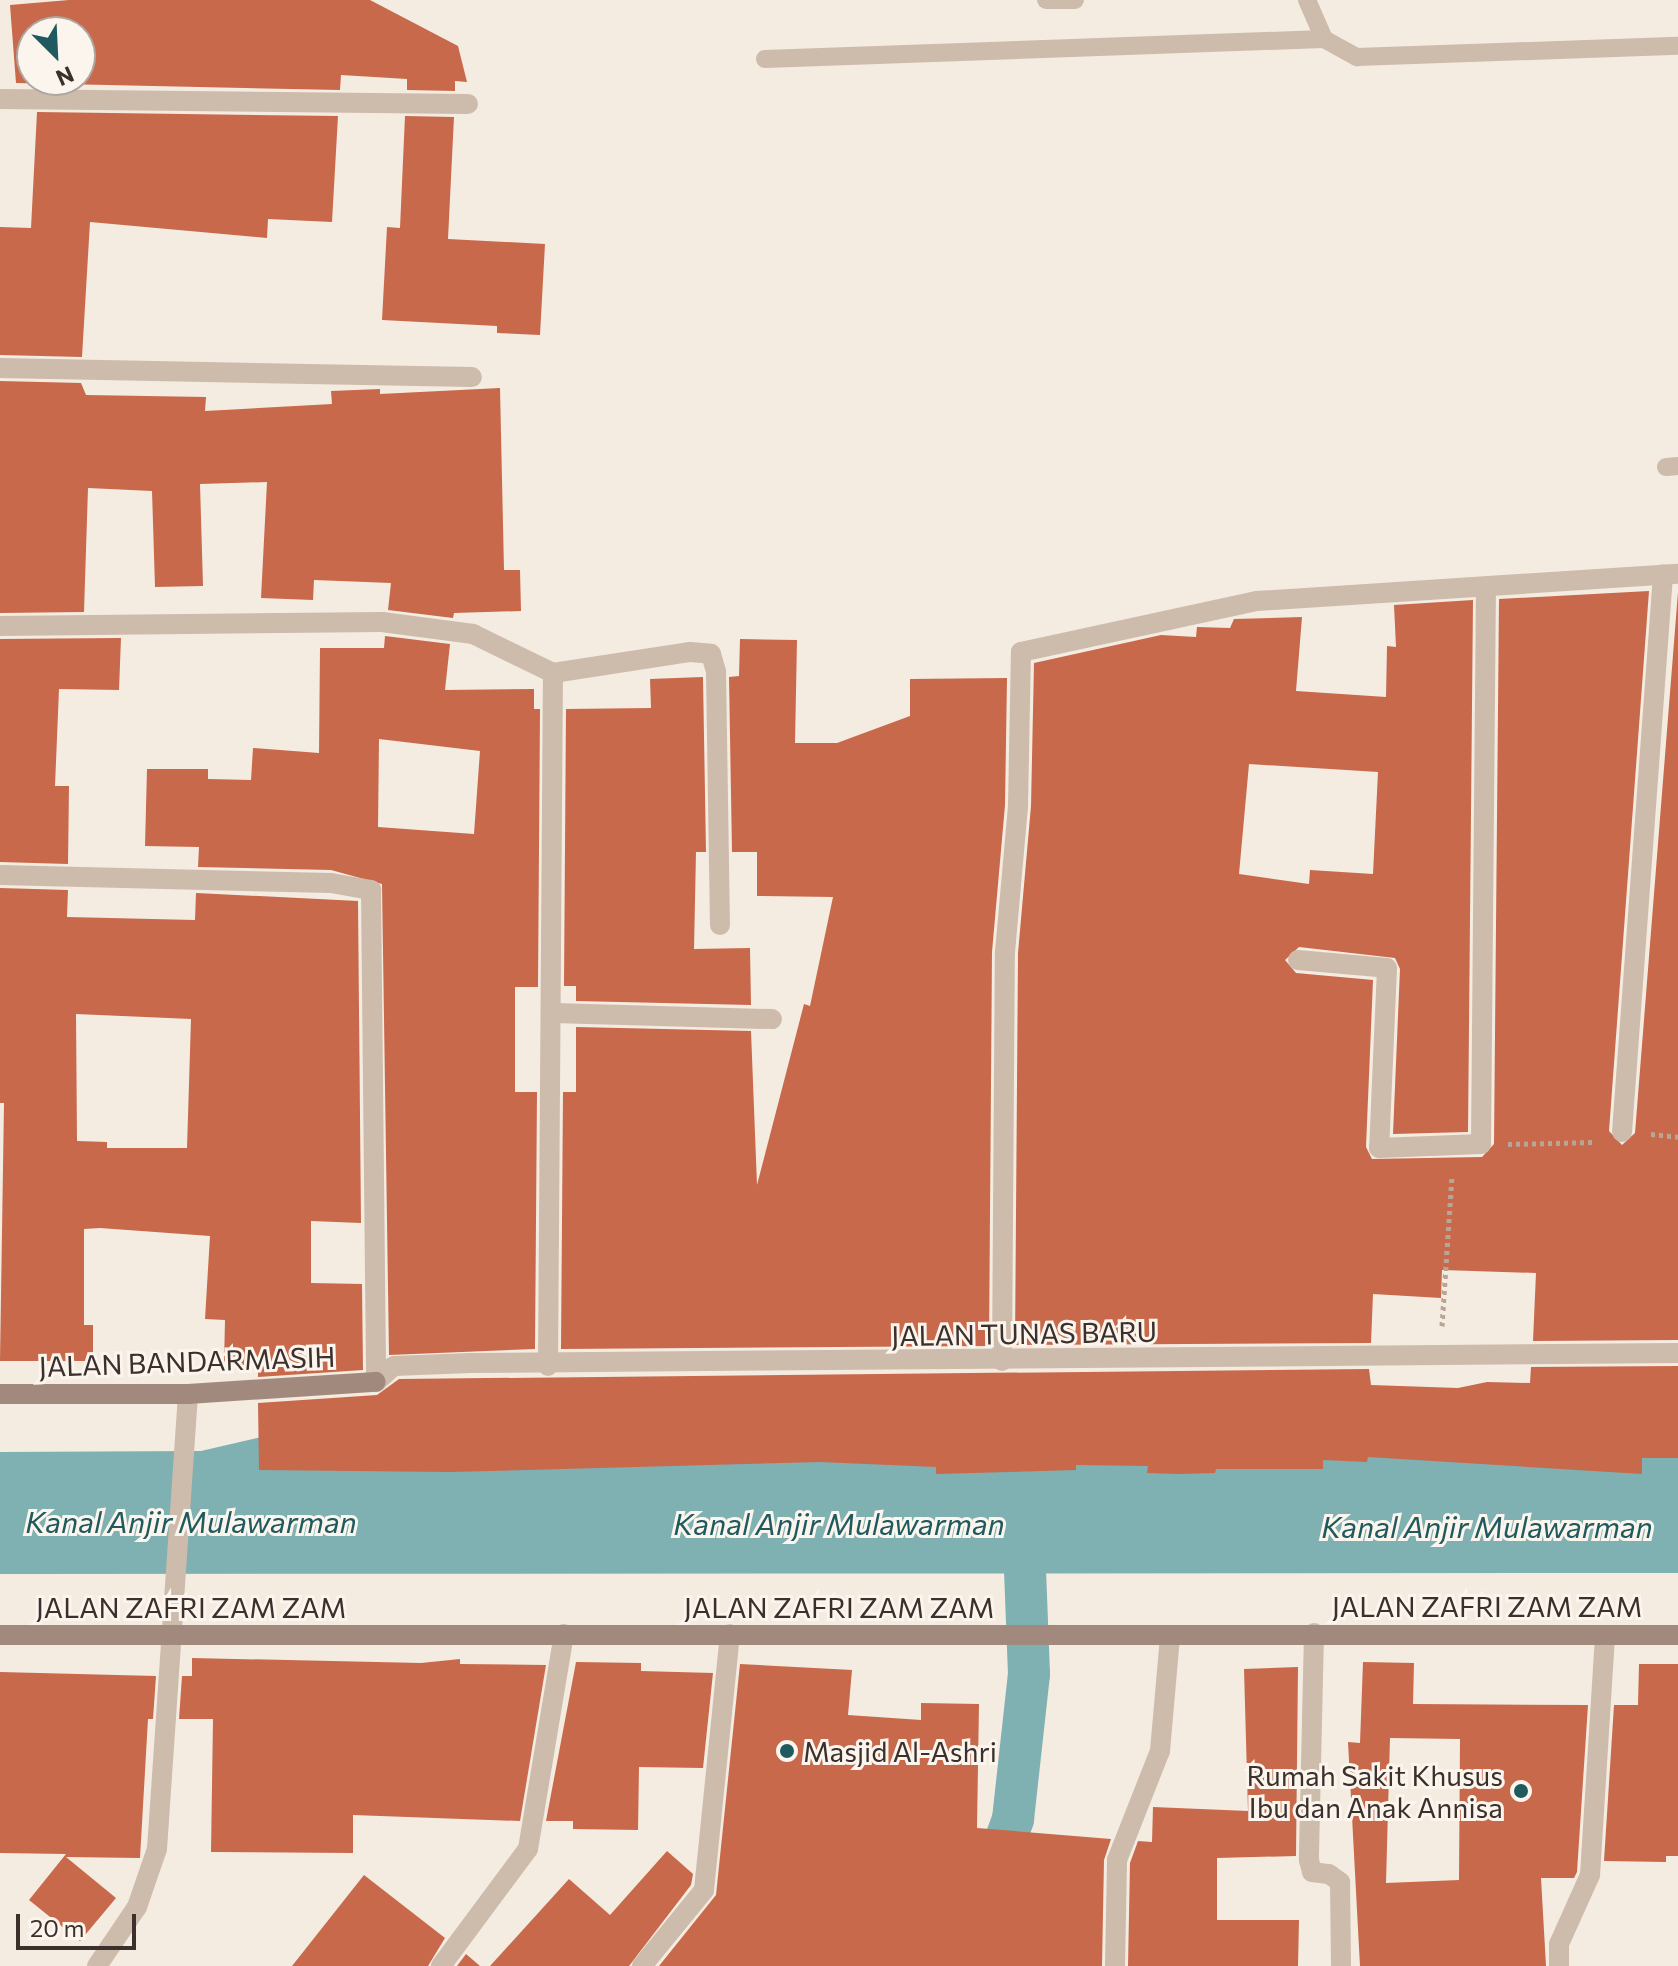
<!DOCTYPE html>
<style>
body{margin:0}
#map{position:relative;width:1678px;height:1966px;overflow:hidden;background:#f4ebe1;font-family:Commissioner,sans-serif}
div>[style]{position:absolute}
.water>*{inset:0;background:#7fb0b2}
.canal>*{height:42px;margin:-21px;padding:0 21px;transform-origin:21px;border-radius:21px;background:#7fb0b2}
.building>*{inset:0;background:#c8694b}
.path>*{height:5px;margin-top:-2.5px;transform-origin:0;background:repeating-linear-gradient(90deg,#b9a596 0 4px,transparent 0 8px)}
.lane>*{height:18px;margin:-9px;padding:0 9px;transform-origin:9px;border-radius:9px;background:#cdbbac}
.street>*{height:20px;margin:-10px;padding:0 10px;transform-origin:10px;border-radius:10px;background:#cdbbac}
.secondary>*{height:20px;margin:-10px;padding:0 10px;transform-origin:10px;border-radius:10px;background:#a18a7d}
.dots>*{width:22px;height:22px;translate:-50% -50%;box-sizing:border-box;border:4px solid #fbf5ee;border-radius:50%}
span{translate:-50% -50%;white-space:nowrap;text-align:center;line-height:1.15;-webkit-text-stroke:6px #fbf5ee;paint-order:stroke}
.street-label{font-size:28px;color:#3b302b}
.poi-label{font-size:28px;color:#3b302b}
.left{translate:0 -50%;text-align:left}
.right{translate:-100% -50%;text-align:right}
.water-label{font-size:30px;color:#1f5a5e;font-style:italic}
.north{position:absolute;left:16px;top:16px;width:80px;height:80px;box-sizing:border-box;background:#fbf5ee;border:2px solid #aea6a0;border-radius:50%;rotate:156deg;font-size:22px;font-weight:700;line-height:32px;text-align:center;color:#3b302b}
.north::after{content:'';display:block;margin:auto;width:28px;height:36px;background:#1f5a5e;clip-path:polygon(50% 0,100% 100%,50% 72%,0 100%)}
.scale{position:absolute;left:16px;top:1914px;width:120px;height:36px;box-sizing:border-box;border:4px solid #3b302b;border-top:0;padding-left:10px;font-size:24px;line-height:28px;white-space:nowrap;color:#3b302b;-webkit-text-stroke:6px #fbf5ee;paint-order:stroke}
</style>
<div id="map">
<div class="water">
<div style="clip-path:polygon(405px 1404px,1678px 1405px,1678px 1573px,0 1574px,0 1452px,201px 1451px)"></div>
</div>
<div class="canal">
<div style="left:959px;top:1966px;width:157px;rotate:-69.8deg"></div>
<div style="left:1013px;top:1819px;width:146px;rotate:-83.7deg"></div>
<div style="left:1029px;top:1674px;width:154px;rotate:-92.2deg"></div>
</div>
<div class="building">
<div style="clip-path:polygon(evenodd,69px 0,370px 0,458px 46px,467px 82px,455px 81px,455px 91px,407px 90px,407px 79px,341px 75px,340px 90px,16px 83px,10px 5px,69px 0,32px 32px,80px 32px,80px 80px,32px 80px,32px 32px)"></div>
<div style="clip-path:polygon(37px 112px,338px 116px,332px 222px,268px 219px,267px 238px,90px 222px,82px 357px,0 355px,0 227px,31px 228px)"></div>
<div style="clip-path:polygon(405px 116px,454px 117px,448px 239px,545px 244px,540px 335px,497px 333px,497px 326px,382px 320px,387px 227px,400px 228px)"></div>
<div style="clip-path:polygon(0 381px,81px 383px,86px 395px,206px 397px,205px 411px,332px 404px,331px 391px,380px 389px,380px 394px,500px 388px,504px 570px,520px 570px,521px 611px,454px 613px,453px 618px,388px 610px,391px 583px,314px 580px,313px 600px,261px 598px,267px 482px,200px 484px,203px 586px,155px 587px,152px 491px,88px 488px,84px 612px,0 613px)"></div>
<div style="clip-path:polygon(evenodd,1649px 591px,1609px 1131px,1622px 1145px,1635px 1133px,1678px 592px,1678px 1340px,1533px 1341px,1536px 1273px,1442px 1270px,1441px 1298px,1373px 1294px,1371px 1343px,1015px 1345px,1018px 953px,1031px 806px,1034px 663px,1161px 635px,1196px 637px,1197px 627px,1230px 628px,1234px 619px,1302px 617px,1296px 691px,1386px 697px,1387px 646px,1396px 647px,1394px 605px,1473px 600px,1468px 1132px,1393px 1134px,1400px 969px,1395px 958px,1299px 947px,1285px 960px,1296px 973px,1373px 980px,1366px 1147px,1372px 1159px,1482px 1157px,1494px 1144px,1499px 599px,1649px 591px,1249px 764px,1378px 772px,1373px 874px,1310px 870px,1309px 884px,1239px 874px,1249px 764px)"></div>
<div style="clip-path:polygon(evenodd,385px 636px,450px 644px,445px 690px,534px 689px,534px 709px,540px 709px,538px 987px,515px 987px,515px 1092px,537px 1092px,535px 1349px,389px 1355px,382px 884px,331px 870px,198px 867px,199px 847px,145px 846px,147px 769px,208px 769px,208px 779px,251px 780px,253px 748px,319px 753px,320px 648px,384px 648px,385px 636px,379px 739px,480px 751px,474px 834px,378px 827px,379px 739px)"></div>
<div style="clip-path:polygon(121px 638px,119px 690px,59px 689px,55px 786px,69px 786px,68px 864px,0 862px,0 639px)"></div>
<div style="clip-path:polygon(740px 639px,797px 640px,795px 743px,837px 743px,910px 716px,910px 679px,1007px 678px,1005px 805px,992px 952px,989px 1346px,561px 1349px,563px 1092px,576px 1092px,576px 1027px,751px 1031px,757px 1185px,804px 1004px,810px 1006px,833px 897px,757px 896px,757px 852px,732px 852px,729px 677px,739px 676px)"></div>
<div style="clip-path:polygon(703px 677px,706px 852px,696px 852px,694px 949px,750px 948px,751px 1005px,576px 1001px,576px 986px,564px 986px,566px 709px,651px 708px,650px 679px)"></div>
<div style="clip-path:polygon(evenodd,0 888px,68px 890px,67px 917px,195px 920px,196px 893px,358px 901px,361px 1223px,311px 1221px,311px 1283px,362px 1284px,363px 1370px,258px 1377px,258px 1366px,224px 1364px,225px 1320px,205px 1319px,210px 1236px,100px 1228px,84px 1229px,84px 1325px,93px 1325px,93px 1361px,0 1361px,4px 1103px,0 1103px,0 888px,76px 1014px,191px 1019px,187px 1148px,107px 1148px,107px 1142px,77px 1141px,76px 1014px)"></div>
<div style="clip-path:polygon(1678px 1366px,1678px 1458px,1642px 1458px,1642px 1474px,1368px 1457px,1367px 1462px,1323px 1460px,1323px 1469px,1216px 1469px,1215px 1473px,1178px 1474px,1147px 1473px,1148px 1466px,1076px 1465px,1076px 1470px,936px 1474px,936px 1467px,820px 1462px,450px 1472px,259px 1470px,258px 1403px,377px 1395px,399px 1379px,1369px 1369px,1371px 1385px,1458px 1388px,1487px 1382px,1530px 1383px,1531px 1367px)"></div>
<div style="clip-path:polygon(192px 1658px,421px 1663px,460px 1659px,460px 1664px,546px 1665px,520px 1821px,353px 1815px,353px 1853px,211px 1852px,213px 1719px,179px 1719px,182px 1676px,192px 1676px)"></div>
<div style="clip-path:polygon(576px 1662px,641px 1663px,641px 1671px,713px 1673px,703px 1768px,639px 1767px,638px 1830px,573px 1829px,573px 1821px,546px 1821px)"></div>
<div style="clip-path:polygon(evenodd,1363px 1662px,1414px 1663px,1413px 1704px,1588px 1705px,1577px 1872px,1574px 1878px,1541px 1878px,1546px 1966px,1360px 1966px,1348px 1742px,1360px 1743px,1363px 1662px,1390px 1738px,1460px 1739px,1459px 1880px,1386px 1883px,1390px 1738px)"></div>
<div style="clip-path:polygon(740px 1664px,852px 1670px,848px 1715px,921px 1720px,921px 1703px,979px 1704px,977px 1828px,1111px 1839px,1104px 1860px,1102px 1966px,659px 1966px,716px 1895px)"></div>
<div style="clip-path:polygon(1639px 1664px,1678px 1664px,1678px 1856px,1666px 1856px,1666px 1862px,1604px 1861px,1614px 1705px,1638px 1705px)"></div>
<div style="clip-path:polygon(1298px 1667px,1296px 1856px,1217px 1858px,1217px 1920px,1299px 1920px,1298px 1966px,1128px 1966px,1130px 1863px,1138px 1841px,1152px 1842px,1153px 1807px,1248px 1811px,1244px 1669px)"></div>
<div style="clip-path:polygon(0 1672px,156px 1676px,153px 1719px,148px 1719px,140px 1858px,66px 1857px,116px 1898px,80px 1941px,29px 1900px,66px 1854px,0 1853px)"></div>
<div style="clip-path:polygon(667px 1851px,693px 1874px,691px 1885px,629px 1966px,490px 1966px,569px 1879px,610px 1915px)"></div>
<div style="clip-path:polygon(364px 1875px,445px 1938px,428px 1966px,292px 1966px)"></div>
<div style="clip-path:polygon(466px 1954px,480px 1966px,457px 1966px)"></div>
</div>
<div class="path">
<div style="left:1651px;top:1134px;width:27px;rotate:6deg"></div>
<div style="left:1508px;top:1144px;width:86px;rotate:-1.3deg"></div>
<div style="left:1442px;top:1326px;width:150px;rotate:-86.2deg"></div>
</div>
<div class="lane">
<div style="left:1046px;top:0;width:29px"></div>
<div style="left:1307px;top:0;width:43px;rotate:66.4deg"></div>
<div style="left:1324px;top:39px;width:38px;rotate:29deg"></div>
<div style="left:1357px;top:57px;width:321px;rotate:-2deg"></div>
<div style="left:765px;top:59px;width:559px;rotate:-2.05deg"></div>
<div style="left:1666px;top:467px;width:12px;rotate:-5deg"></div>
</div>
<div class="street">
<div style="left:0;top:99px;width:468px;rotate:0.6deg"></div>
<div style="left:0;top:368px;width:472px;rotate:1.1deg"></div>
<div style="left:0;top:626px;width:382px;rotate:-0.6deg"></div>
<div style="left:382px;top:622px;width:92px;rotate:7.5deg"></div>
<div style="left:473px;top:634px;width:89px;rotate:26deg"></div>
<div style="left:0;top:875px;width:331px;rotate:1.4deg"></div>
<div style="left:331px;top:883px;width:41px;rotate:9.9deg"></div>
<div style="left:371px;top:890px;width:492px;rotate:89.4deg"></div>
<div style="left:1298px;top:960px;width:89px;rotate:5.1deg"></div>
<div style="left:1387px;top:968px;width:180px;rotate:92.5deg"></div>
<div style="left:1379px;top:1148px;width:102px;rotate:-2.2deg"></div>
<div style="left:1481px;top:1144px;width:557px;rotate:-89.49deg"></div>
<div style="left:553px;top:1013px;width:219px;rotate:1.6deg"></div>
<div style="left:1622px;top:1132px;width:559px;rotate:-85.79deg"></div>
<div style="left:1002px;top:1361px;width:409px;rotate:-89.6deg"></div>
<div style="left:1005px;top:952px;width:147px;rotate:-84.9deg"></div>
<div style="left:1018px;top:806px;width:154px;rotate:-88.9deg"></div>
<div style="left:1021px;top:652px;width:241px;rotate:-12.2deg"></div>
<div style="left:1257px;top:601px;width:422px;rotate:-3.7deg"></div>
<div style="left:548px;top:1366px;width:693px;rotate:-89.59deg"></div>
<div style="left:553px;top:673px;width:139px;rotate:-8.7deg"></div>
<div style="left:690px;top:652px;width:21px;rotate:5deg"></div>
<div style="left:711px;top:654px;width:19px;rotate:74deg"></div>
<div style="left:716px;top:672px;width:253px;rotate:89.1deg"></div>
<div style="left:376px;top:1382px;width:24px;rotate:-42deg"></div>
<div style="left:394px;top:1366px;width:76px;rotate:-2.3deg"></div>
<div style="left:470px;top:1363px;width:1208px;rotate:-0.47deg"></div>
<div style="left:1314px;top:1633px;width:227px;rotate:91.3deg"></div>
<div style="left:1309px;top:1860px;width:12px;rotate:76deg"></div>
<div style="left:1312px;top:1872px;width:17px;rotate:7deg"></div>
<div style="left:1329px;top:1874px;width:14px;rotate:36deg"></div>
<div style="left:1340px;top:1882px;width:84px;rotate:89.3deg"></div>
<div style="left:97px;top:1966px;width:71px;rotate:-55.9deg"></div>
<div style="left:137px;top:1907px;width:61px;rotate:-71deg"></div>
<div style="left:157px;top:1849px;width:456px;rotate:-86.1deg"></div>
<div style="left:441px;top:1966px;width:146px;rotate:-53.4deg"></div>
<div style="left:528px;top:1849px;width:218px;rotate:-80.5deg"></div>
<div style="left:642px;top:1966px;width:98px;rotate:-50.8deg"></div>
<div style="left:704px;top:1890px;width:257px;rotate:-84.2deg"></div>
<div style="left:1115px;top:1966px;width:106px;rotate:-88.9deg"></div>
<div style="left:1117px;top:1860px;width:117px;rotate:-68.5deg"></div>
<div style="left:1160px;top:1751px;width:114px;rotate:-85deg"></div>
<div style="left:1559px;top:1966px;width:22px;rotate:-90deg"></div>
<div style="left:1559px;top:1944px;width:76px;rotate:-65.8deg"></div>
<div style="left:1590px;top:1875px;width:240px;rotate:-86.4deg"></div>
</div>
<div class="secondary">
<div style="left:0;top:1394px;width:188px"></div>
<div style="left:188px;top:1394px;width:188px;rotate:-3.7deg"></div>
<div style="left:0;top:1635px;width:1678px"></div>
</div>
<div class="dots">
<div style="left:787px;top:1751px;background:#1f5a5e"></div>
<div style="left:1521px;top:1791px;background:#1f5a5e"></div>
</div>
<div class="street-label">
<span style="left:1024px;top:1333px;rotate:-1deg">JALAN TUNAS BARU</span>
<span style="left:187px;top:1361px;rotate:-2deg">JALAN BANDARMASIH</span>
<span style="left:1487px;top:1606px">JALAN ZAFRI ZAM ZAM</span>
<span style="left:191px;top:1607px">JALAN ZAFRI ZAM ZAM</span>
<span style="left:839px;top:1607px">JALAN ZAFRI ZAM ZAM</span>
</div>
<div class="poi-label">
<span class="left" style="left:803px;top:1751px">Masjid Al-Ashri</span>
<span class="right" style="left:1503px;top:1791px">Rumah Sakit Khusus<br>Ibu dan Anak Annisa</span>
</div>
<div class="water-label">
<span style="left:191px;top:1521px">Kanal Anjir Mulawarman</span>
<span style="left:839px;top:1523px">Kanal Anjir Mulawarman</span>
<span style="left:1487px;top:1526px">Kanal Anjir Mulawarman</span>
</div>
<div class="north">N</div>
<div class="scale">20 m</div>
</div>
